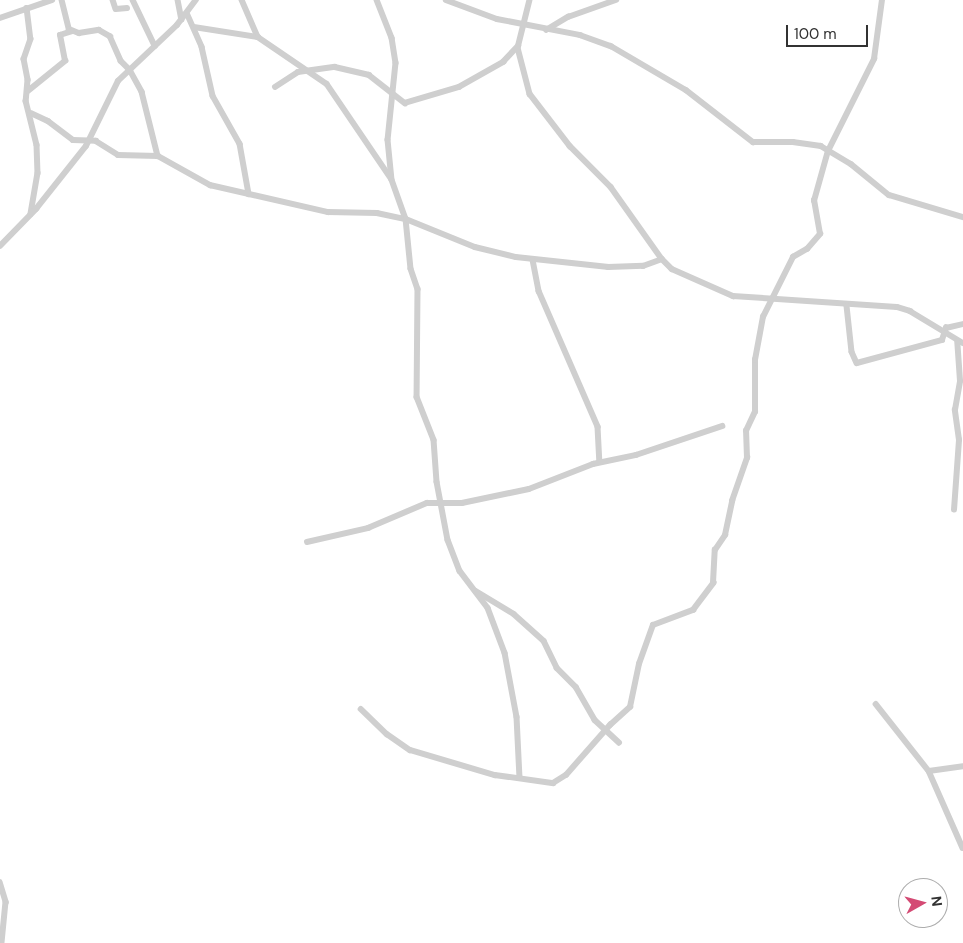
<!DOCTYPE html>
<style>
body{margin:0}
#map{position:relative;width:963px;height:943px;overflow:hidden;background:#fff;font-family:"DM Sans",sans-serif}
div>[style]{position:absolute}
.minor>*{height:5.5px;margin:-2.75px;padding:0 2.75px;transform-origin:2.75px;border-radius:2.75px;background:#cfcfcf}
span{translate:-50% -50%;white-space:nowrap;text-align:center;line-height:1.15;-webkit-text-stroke:5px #fff;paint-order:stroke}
.north{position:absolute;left:898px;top:878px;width:50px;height:50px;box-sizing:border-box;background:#fff;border:1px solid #adadad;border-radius:50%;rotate:83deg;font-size:14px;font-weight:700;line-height:20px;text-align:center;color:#323232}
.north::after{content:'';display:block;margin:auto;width:18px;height:22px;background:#d44a74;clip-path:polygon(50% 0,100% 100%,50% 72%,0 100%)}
.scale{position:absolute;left:786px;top:25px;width:82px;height:22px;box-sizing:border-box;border:2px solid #323232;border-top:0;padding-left:6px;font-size:15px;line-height:18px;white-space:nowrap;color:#323232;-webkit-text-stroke:4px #fff;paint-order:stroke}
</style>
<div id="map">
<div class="minor">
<div style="left:62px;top:0;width:30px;rotate:76deg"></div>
<div style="left:69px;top:29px;width:11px;rotate:22deg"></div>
<div style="left:79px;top:33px;width:20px;rotate:-9deg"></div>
<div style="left:99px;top:30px;width:13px;rotate:29deg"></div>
<div style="left:110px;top:36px;width:27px;rotate:66deg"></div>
<div style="left:121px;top:61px;width:13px;rotate:45deg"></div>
<div style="left:130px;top:70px;width:25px;rotate:61deg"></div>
<div style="left:142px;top:92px;width:66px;rotate:76deg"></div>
<div style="left:113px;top:0;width:9px;rotate:72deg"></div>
<div style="left:116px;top:9px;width:11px;rotate:-5deg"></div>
<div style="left:133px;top:0;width:51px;rotate:64.4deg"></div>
<div style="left:178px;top:0;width:20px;rotate:79deg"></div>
<div style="left:242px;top:0;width:40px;rotate:66.6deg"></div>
<div style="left:377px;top:0;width:41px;rotate:68.5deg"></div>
<div style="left:392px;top:38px;width:25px;rotate:81deg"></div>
<div style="left:396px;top:63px;width:77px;rotate:95.9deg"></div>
<div style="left:388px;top:140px;width:40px;rotate:84.3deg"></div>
<div style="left:392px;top:180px;width:41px;rotate:70.3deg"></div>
<div style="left:406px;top:219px;width:50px;rotate:84.3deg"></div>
<div style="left:411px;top:269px;width:21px;rotate:71deg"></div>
<div style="left:418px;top:289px;width:108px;rotate:90.5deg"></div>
<div style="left:417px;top:397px;width:46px;rotate:68.4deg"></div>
<div style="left:434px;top:440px;width:42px;rotate:85.9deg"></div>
<div style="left:437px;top:482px;width:59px;rotate:79.3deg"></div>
<div style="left:448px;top:540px;width:33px;rotate:69deg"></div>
<div style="left:460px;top:571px;width:46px;rotate:52.9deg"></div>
<div style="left:488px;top:608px;width:48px;rotate:69.3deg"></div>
<div style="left:505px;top:653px;width:65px;rotate:79.4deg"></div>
<div style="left:517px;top:717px;width:61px;rotate:87.2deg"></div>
<div style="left:446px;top:0;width:54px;rotate:20.4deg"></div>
<div style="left:497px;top:19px;width:85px;rotate:10.9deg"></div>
<div style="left:580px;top:35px;width:33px;rotate:20deg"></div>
<div style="left:611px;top:46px;width:87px;rotate:30.4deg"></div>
<div style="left:686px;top:90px;width:85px;rotate:37.8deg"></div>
<div style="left:753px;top:142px;width:40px"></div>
<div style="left:793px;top:142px;width:28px;rotate:8deg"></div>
<div style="left:821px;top:146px;width:35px;rotate:31deg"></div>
<div style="left:851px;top:164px;width:49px;rotate:39.2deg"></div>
<div style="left:889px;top:195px;width:77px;rotate:16.6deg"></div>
<div style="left:530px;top:0;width:49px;rotate:104deg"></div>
<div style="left:518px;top:48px;width:48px;rotate:75.4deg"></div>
<div style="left:530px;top:94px;width:66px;rotate:52.4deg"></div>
<div style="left:570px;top:146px;width:58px;rotate:45deg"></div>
<div style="left:611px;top:187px;width:88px;rotate:54.7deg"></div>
<div style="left:662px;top:259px;width:14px;rotate:45deg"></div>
<div style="left:672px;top:269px;width:67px;rotate:23.9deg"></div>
<div style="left:733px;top:296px;width:164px;rotate:3.8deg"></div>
<div style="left:897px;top:307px;width:14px;rotate:17deg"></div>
<div style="left:910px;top:311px;width:62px;rotate:31.1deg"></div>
<div style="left:27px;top:8px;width:31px;rotate:83deg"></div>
<div style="left:31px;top:39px;width:21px;rotate:109deg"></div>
<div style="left:24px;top:59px;width:21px;rotate:79deg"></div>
<div style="left:28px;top:80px;width:21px;rotate:95deg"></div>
<div style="left:26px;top:101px;width:45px;rotate:76deg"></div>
<div style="left:37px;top:145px;width:28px;rotate:88deg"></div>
<div style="left:38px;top:173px;width:42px;rotate:99.7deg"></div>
<div style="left:187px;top:13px;width:37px;rotate:66deg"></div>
<div style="left:202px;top:47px;width:50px;rotate:77.3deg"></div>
<div style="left:213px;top:96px;width:55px;rotate:60.6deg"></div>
<div style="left:240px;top:144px;width:51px;rotate:79.8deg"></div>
<div style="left:0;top:18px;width:55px;rotate:-19.1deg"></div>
<div style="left:194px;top:27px;width:65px;rotate:8.9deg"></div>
<div style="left:258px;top:37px;width:83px;rotate:34.3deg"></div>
<div style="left:327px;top:84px;width:114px;rotate:55.8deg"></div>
<div style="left:546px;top:30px;width:26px;rotate:-31deg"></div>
<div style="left:568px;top:17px;width:51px;rotate:-19.5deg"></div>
<div style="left:275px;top:87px;width:27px;rotate:-33deg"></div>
<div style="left:298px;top:72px;width:37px;rotate:-8deg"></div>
<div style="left:335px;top:67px;width:35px;rotate:13deg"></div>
<div style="left:369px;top:75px;width:46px;rotate:37.9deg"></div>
<div style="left:405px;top:103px;width:56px;rotate:-16.5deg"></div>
<div style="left:459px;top:87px;width:51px;rotate:-29.6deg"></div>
<div style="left:503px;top:62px;width:22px;rotate:-47deg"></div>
<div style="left:28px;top:91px;width:48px;rotate:-39deg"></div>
<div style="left:65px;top:61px;width:26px;rotate:-101deg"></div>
<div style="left:60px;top:35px;width:13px;rotate:-18deg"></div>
<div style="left:31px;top:113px;width:19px;rotate:25deg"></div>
<div style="left:48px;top:121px;width:31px;rotate:37deg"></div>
<div style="left:73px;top:140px;width:23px;rotate:2deg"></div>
<div style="left:96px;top:141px;width:26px;rotate:32deg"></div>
<div style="left:118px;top:155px;width:40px;rotate:1.4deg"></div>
<div style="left:158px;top:156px;width:60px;rotate:29.1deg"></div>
<div style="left:210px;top:185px;width:121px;rotate:12.9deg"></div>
<div style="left:328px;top:212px;width:49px;rotate:1.2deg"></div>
<div style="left:377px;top:213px;width:30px;rotate:12deg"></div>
<div style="left:406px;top:219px;width:74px;rotate:22.1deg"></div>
<div style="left:475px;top:247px;width:42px;rotate:13.7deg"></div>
<div style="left:516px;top:257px;width:93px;rotate:6.2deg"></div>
<div style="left:608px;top:267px;width:35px;rotate:-2deg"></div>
<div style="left:643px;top:266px;width:20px;rotate:-20deg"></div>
<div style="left:0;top:246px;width:52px;rotate:-45.8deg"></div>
<div style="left:36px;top:209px;width:80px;rotate:-51.6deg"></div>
<div style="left:86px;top:146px;width:72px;rotate:-63.8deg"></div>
<div style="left:118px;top:81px;width:81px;rotate:-43.5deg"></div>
<div style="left:177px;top:25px;width:31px;rotate:-53deg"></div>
<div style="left:533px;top:260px;width:32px;rotate:79deg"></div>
<div style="left:539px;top:291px;width:148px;rotate:66.5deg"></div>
<div style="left:598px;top:427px;width:35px;rotate:87deg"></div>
<div style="left:847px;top:306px;width:46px;rotate:83.8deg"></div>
<div style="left:852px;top:352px;width:12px;rotate:66deg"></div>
<div style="left:857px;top:363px;width:88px;rotate:-15.1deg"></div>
<div style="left:942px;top:340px;width:13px;rotate:-72deg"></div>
<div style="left:946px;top:328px;width:17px;rotate:-13deg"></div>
<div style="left:954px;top:510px;width:70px;rotate:-85.9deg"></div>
<div style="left:959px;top:440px;width:30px;rotate:-98deg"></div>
<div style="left:955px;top:410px;width:29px;rotate:-80deg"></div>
<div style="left:960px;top:381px;width:39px;rotate:-94deg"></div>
<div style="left:307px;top:542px;width:63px;rotate:-12.9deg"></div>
<div style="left:368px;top:528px;width:64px;rotate:-23deg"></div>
<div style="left:427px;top:503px;width:35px"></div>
<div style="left:462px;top:503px;width:68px;rotate:-11.8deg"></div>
<div style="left:529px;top:489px;width:69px;rotate:-21.3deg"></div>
<div style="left:593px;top:464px;width:44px;rotate:-11.8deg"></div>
<div style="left:636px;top:455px;width:91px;rotate:-18.6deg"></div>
<div style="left:476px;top:591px;width:44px;rotate:31.2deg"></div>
<div style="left:514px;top:614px;width:40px;rotate:42deg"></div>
<div style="left:544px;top:641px;width:30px;rotate:64deg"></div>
<div style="left:557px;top:668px;width:27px;rotate:45deg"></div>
<div style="left:576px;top:687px;width:38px;rotate:60deg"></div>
<div style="left:595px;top:720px;width:33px;rotate:43deg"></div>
<div style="left:876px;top:704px;width:85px;rotate:51.7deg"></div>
<div style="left:929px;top:771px;width:84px;rotate:66.2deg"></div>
<div style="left:361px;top:709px;width:36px;rotate:44deg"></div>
<div style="left:387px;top:734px;width:28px;rotate:35deg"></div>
<div style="left:410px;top:750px;width:89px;rotate:16.4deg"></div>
<div style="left:495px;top:775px;width:59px;rotate:7.9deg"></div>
<div style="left:553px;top:783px;width:15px;rotate:-32deg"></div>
<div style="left:566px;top:775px;width:67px;rotate:-48.7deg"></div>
<div style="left:610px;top:725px;width:27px;rotate:-42deg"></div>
<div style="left:630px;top:707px;width:44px;rotate:-78.2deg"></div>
<div style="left:639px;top:664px;width:41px;rotate:-70.3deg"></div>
<div style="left:653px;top:625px;width:43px;rotate:-20.6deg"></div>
<div style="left:693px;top:610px;width:34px;rotate:-53deg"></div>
<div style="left:713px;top:583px;width:33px;rotate:-87deg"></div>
<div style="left:715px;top:550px;width:18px;rotate:-56deg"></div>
<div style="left:725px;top:535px;width:35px;rotate:-78deg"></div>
<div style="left:732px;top:501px;width:46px;rotate:-70.8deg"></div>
<div style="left:747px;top:458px;width:27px;rotate:-92deg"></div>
<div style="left:746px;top:431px;width:21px;rotate:-65deg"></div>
<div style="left:755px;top:412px;width:52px;rotate:-90deg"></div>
<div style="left:755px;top:360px;width:44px;rotate:-79.5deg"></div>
<div style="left:763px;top:317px;width:67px;rotate:-63.4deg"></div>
<div style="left:793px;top:257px;width:16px;rotate:-30deg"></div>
<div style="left:807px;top:249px;width:20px;rotate:-49deg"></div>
<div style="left:820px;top:234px;width:34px;rotate:-100deg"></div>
<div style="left:814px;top:201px;width:52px;rotate:-74.4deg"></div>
<div style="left:828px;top:151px;width:103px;rotate:-63.4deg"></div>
<div style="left:874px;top:59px;width:60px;rotate:-82.3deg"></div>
<div style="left:929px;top:771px;width:34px;rotate:-8deg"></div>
<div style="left:0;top:882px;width:21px;rotate:73deg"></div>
<div style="left:6px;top:902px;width:41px;rotate:95.6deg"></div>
</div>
<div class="north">N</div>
<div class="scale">100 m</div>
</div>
